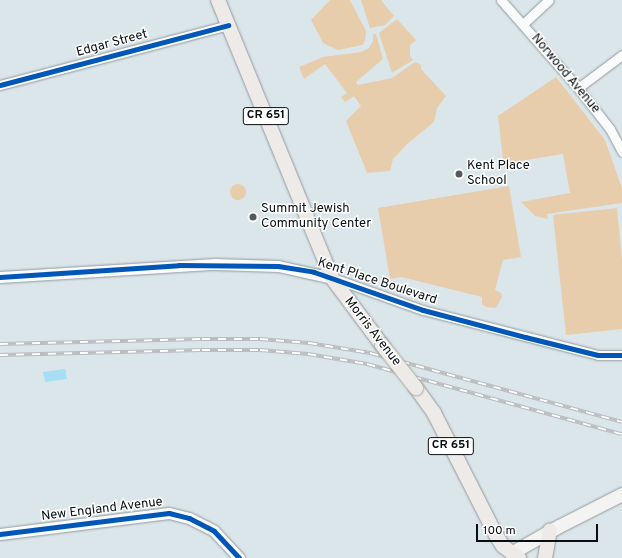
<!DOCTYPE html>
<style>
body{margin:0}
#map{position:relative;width:622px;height:558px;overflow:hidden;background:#dbe6eb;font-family:Overpass,sans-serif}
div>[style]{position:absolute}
.green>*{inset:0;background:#e7cdab}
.round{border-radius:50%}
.water>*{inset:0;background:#a5def5}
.roads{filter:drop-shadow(0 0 1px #929a9d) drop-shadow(0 0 1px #929a9d)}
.minor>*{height:9px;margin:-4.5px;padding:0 4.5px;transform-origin:4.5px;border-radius:4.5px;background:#fafbfc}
.tertiary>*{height:11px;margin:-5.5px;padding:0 5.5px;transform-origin:5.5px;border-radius:5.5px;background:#fafbfc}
.secondary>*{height:13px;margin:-6.5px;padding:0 6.5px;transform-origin:6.5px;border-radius:6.5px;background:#f3f3f2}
.primary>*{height:14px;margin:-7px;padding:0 7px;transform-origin:7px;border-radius:7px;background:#edeae7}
.rail>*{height:4px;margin-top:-2px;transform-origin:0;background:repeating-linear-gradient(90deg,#fff 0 8px,#babcbe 0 16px);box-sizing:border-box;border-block:1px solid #babcbe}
.bridges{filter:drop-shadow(0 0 1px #a9a8a2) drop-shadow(0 0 1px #a9a8a2)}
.primary-bridge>*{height:14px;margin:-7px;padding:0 7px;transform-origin:7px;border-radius:7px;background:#edeae7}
.cycleway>*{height:5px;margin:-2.5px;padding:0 2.5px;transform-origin:2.5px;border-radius:2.5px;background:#0057b8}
.dots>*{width:11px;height:11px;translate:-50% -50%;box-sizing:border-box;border:2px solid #fff;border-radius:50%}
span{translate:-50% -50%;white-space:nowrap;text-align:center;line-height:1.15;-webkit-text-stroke:3px #fff;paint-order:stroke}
.shield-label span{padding:1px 3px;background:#fff;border:1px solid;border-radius:3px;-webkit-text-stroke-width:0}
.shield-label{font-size:12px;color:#090f12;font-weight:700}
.street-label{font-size:13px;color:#090f12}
.poi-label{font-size:13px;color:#090f12}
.left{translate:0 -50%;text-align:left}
.scale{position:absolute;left:476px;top:524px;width:122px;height:18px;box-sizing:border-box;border:2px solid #090f12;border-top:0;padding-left:5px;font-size:12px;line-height:14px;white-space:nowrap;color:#090f12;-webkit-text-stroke:3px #fff;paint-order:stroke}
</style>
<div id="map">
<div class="green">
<div style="clip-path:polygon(330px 0,350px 0,366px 31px,365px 41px,362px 45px,338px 50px,323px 43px,311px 20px)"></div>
<div style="clip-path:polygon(361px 0,381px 0,394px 16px,385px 25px,370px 28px)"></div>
<div style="clip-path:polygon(397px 19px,416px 40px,410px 45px,410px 56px,413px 60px,392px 73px,379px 33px)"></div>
<div style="clip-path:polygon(373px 34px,376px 34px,383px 59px,356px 82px,358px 85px,392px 78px,415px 62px,421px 65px,421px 69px,446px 96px,437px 108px,434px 122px,407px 144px,393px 159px,390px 171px,367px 173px,346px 121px,361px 106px,354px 96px,345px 102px,341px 97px,347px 93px,325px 64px,304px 79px,299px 67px,323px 57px,361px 52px,369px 48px,373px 41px)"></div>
<div style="clip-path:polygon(556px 77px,605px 140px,622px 188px,622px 203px,547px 214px,548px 219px,535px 216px,521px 202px,570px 193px,563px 154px,514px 162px,504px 168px,498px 116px)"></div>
<div class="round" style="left:230px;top:184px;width:16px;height:16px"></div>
<div style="clip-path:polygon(509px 186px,521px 257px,503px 260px,495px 290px,501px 293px,502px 297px,496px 308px,486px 307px,482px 304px,482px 297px,401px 277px,390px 279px,378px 208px)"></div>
<div style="clip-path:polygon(617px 208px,622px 260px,622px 329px,566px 335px,553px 215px)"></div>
</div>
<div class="water">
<div style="clip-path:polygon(65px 369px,67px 379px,45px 382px,43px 372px)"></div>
</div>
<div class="roads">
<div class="minor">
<div style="left:501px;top:0;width:117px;rotate:48.8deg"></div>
<div style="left:578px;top:88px;width:52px;rotate:52deg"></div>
<div style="left:610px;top:129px;width:26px;rotate:62deg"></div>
<div style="left:523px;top:24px;width:35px;rotate:-43deg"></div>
<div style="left:0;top:85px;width:236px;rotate:-14.7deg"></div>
<div style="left:578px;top:88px;width:55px;rotate:-36.9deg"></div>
<div style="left:333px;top:278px;width:96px;rotate:19.6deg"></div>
<div style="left:423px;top:310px;width:181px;rotate:14.4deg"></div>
<div style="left:598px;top:355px;width:24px"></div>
</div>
<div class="tertiary">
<div style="left:0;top:277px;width:215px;rotate:-3.5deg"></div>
<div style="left:215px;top:264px;width:63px;rotate:1.8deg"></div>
<div style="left:278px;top:266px;width:55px;rotate:12.5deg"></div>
<div style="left:0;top:534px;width:170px;rotate:-7.1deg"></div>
<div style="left:169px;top:513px;width:21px;rotate:14deg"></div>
<div style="left:189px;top:518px;width:28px;rotate:27deg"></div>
<div style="left:214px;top:531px;width:37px;rotate:47deg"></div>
</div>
<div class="secondary">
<div style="left:511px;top:553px;width:55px;rotate:-29.4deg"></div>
<div style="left:559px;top:526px;width:71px;rotate:-26.9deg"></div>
</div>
<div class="primary">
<div style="left:218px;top:0;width:300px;rotate:67.7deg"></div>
<div style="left:332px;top:278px;width:84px;rotate:53.3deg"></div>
<div style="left:416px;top:388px;width:31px;rotate:54deg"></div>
<div style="left:434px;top:413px;width:137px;rotate:63.1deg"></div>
<div style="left:496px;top:535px;width:13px;rotate:58deg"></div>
<div style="left:503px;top:546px;width:20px;rotate:37deg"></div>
<div style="left:545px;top:558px;width:28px;rotate:-80deg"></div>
</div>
</div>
<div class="rail">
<div style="left:0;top:344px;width:202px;rotate:-1.4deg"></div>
<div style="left:202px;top:339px;width:58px"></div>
<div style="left:260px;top:339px;width:49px;rotate:4.7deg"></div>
<div style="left:309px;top:343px;width:62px;rotate:9.3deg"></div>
<div style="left:370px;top:353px;width:261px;rotate:15.3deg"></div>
<div style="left:0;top:355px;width:202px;rotate:-1.4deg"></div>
<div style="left:202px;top:350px;width:58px"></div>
<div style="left:260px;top:350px;width:48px;rotate:4.8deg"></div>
<div style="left:308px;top:354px;width:60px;rotate:9.6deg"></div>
<div style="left:367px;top:364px;width:264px;rotate:15.4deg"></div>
</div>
<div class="bridges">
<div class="primary-bridge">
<div style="left:382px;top:345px;width:55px;rotate:51.7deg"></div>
</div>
</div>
<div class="cycleway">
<div style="left:0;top:85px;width:236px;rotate:-14.7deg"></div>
<div style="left:0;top:277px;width:179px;rotate:-3.8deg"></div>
<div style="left:179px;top:265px;width:99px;rotate:0.6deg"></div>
<div style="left:278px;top:266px;width:36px;rotate:9deg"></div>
<div style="left:314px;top:272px;width:115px;rotate:19.2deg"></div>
<div style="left:423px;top:310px;width:106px;rotate:14.8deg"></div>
<div style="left:525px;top:337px;width:75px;rotate:13.9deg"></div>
<div style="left:598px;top:355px;width:24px"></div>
<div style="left:0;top:534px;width:170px;rotate:-7.1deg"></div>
<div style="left:169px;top:513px;width:21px;rotate:14deg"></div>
<div style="left:189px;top:518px;width:28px;rotate:27deg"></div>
<div style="left:214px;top:531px;width:37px;rotate:47deg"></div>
</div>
<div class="dots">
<div style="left:459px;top:174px;background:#525a5e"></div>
<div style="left:253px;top:217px;background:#525a5e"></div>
</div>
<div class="shield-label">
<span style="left:266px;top:116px">CR 651</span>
<span style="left:451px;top:446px">CR 651</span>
</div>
<div class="street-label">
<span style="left:112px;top:44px;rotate:-15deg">Edgar Street</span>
<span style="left:565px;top:74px;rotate:50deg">Norwood Avenue</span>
<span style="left:377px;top:282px;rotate:18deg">Kent Place Boulevard</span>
<span style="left:372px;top:332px;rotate:52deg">Morris Avenue</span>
<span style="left:102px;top:510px;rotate:-7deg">New England Avenue</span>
</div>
<div class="poi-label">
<span class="left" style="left:467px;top:174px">Kent Place<br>School</span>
<span class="left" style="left:261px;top:217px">Summit Jewish<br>Community Center</span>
</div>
<div class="scale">100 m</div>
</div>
